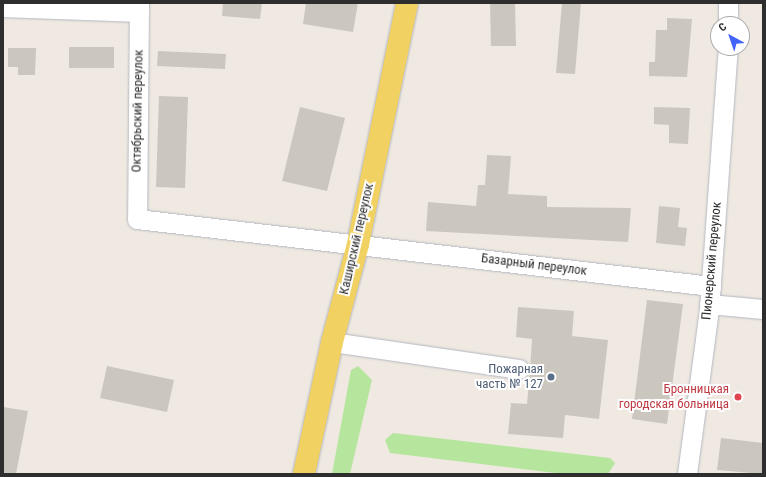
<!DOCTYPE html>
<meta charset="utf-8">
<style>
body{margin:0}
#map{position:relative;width:766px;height:477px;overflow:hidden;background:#efe9e1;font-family:"Roboto Condensed",sans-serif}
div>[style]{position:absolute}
.green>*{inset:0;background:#b6e59e}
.building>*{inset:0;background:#cbc7bf}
.roads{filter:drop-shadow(0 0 1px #b4b7c1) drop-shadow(0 0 1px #b4b7c1)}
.minor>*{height:19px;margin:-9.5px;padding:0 9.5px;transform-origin:9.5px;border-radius:9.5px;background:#fff}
.major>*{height:22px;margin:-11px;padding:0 11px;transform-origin:11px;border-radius:11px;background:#f2d163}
.dots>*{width:11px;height:11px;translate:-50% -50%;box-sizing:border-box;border:2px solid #fff;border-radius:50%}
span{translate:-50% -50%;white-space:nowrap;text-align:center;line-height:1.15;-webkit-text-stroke:4px #fff;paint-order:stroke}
.street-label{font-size:13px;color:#2e2e2e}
.service-label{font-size:13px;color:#4e5e75}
.right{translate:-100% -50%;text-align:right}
.health-label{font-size:13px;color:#be3a42}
.frame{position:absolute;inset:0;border:4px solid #2e2e2e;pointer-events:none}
.north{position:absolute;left:710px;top:16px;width:40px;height:40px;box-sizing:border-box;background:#fff;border:1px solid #ababab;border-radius:50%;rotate:320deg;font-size:11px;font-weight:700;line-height:16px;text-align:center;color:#2e2e2e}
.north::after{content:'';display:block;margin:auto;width:14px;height:18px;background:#4264fb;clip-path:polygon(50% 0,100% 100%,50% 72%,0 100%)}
</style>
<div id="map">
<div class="green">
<div style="clip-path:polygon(358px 366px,372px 380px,350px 474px,332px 474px,351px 370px)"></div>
<div style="clip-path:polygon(393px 433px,610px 458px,615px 463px,608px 474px,564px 474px,390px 453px,385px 440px)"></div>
</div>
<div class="building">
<div style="clip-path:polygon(223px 3px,262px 3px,260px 19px,222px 16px)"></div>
<div style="clip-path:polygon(306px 3px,358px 3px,353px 32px,303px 24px)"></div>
<div style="clip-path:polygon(490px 3px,515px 3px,516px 46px,491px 46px)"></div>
<div style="clip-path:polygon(562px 3px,581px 3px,575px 74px,556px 73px)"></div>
<div style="clip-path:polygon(667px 18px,692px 19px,687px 77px,649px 76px,649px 62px,655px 62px,656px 30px,667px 30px)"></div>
<div style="clip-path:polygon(69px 47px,114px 47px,114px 68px,69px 68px)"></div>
<div style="clip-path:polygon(8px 48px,36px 48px,35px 75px,18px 75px,18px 67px,8px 67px)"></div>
<div style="clip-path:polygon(158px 51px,226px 54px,225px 69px,157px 66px)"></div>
<div style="clip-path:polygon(159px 96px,188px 97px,185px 188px,156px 187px)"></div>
<div style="clip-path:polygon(300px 107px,345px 118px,327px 191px,282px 181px)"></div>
<div style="clip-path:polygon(654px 107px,690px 108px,688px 144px,669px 143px,669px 125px,654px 124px)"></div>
<div style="clip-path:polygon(487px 155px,511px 156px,508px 194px,547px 196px,547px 207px,631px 208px,628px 242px,426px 231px,428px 202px,476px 206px,478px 185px,485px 185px)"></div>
<div style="clip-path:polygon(659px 206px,680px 208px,678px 227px,687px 228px,685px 246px,656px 243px)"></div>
<div style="clip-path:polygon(647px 300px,683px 304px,667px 424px,632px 419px)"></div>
<div style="clip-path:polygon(518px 307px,574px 311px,572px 336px,608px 340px,599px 419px,565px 415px,563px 438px,508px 434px,511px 403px,527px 404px,530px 370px,532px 339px,516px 337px)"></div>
<div style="clip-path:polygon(107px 366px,174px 380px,167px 412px,100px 398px)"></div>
<div style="clip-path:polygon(3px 407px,28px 411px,16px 474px,3px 474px)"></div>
<div style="clip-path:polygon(721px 438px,763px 443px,763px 474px,717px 470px)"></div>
</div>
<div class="roads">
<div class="minor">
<div style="left:139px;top:3px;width:216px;rotate:90.5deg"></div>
<div style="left:137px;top:219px;width:578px;rotate:6.66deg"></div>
<div style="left:3px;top:7px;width:136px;rotate:2.1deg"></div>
<div style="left:728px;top:24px;width:21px;rotate:-90deg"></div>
<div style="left:709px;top:304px;width:54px;rotate:5.3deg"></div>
<div style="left:332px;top:342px;width:189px;rotate:8.2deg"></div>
<div style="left:687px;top:474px;width:165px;rotate:-82.4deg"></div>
<div style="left:709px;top:310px;width:263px;rotate:-85.9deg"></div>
</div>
<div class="major">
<div style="left:304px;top:474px;width:135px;rotate:-78deg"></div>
<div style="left:332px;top:342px;width:101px;rotate:-75.1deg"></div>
<div style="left:358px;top:244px;width:246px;rotate:-78.5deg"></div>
</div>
</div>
<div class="dots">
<div style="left:551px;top:377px;background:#5c6f8a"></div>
<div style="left:738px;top:397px;background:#e0444e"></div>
</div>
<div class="street-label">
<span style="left:138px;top:111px;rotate:-89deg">Октябрьский переулок</span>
<span style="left:357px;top:239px;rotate:-77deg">Каширский переулок</span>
<span style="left:712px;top:261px;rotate:-85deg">Пионерский переулок</span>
<span style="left:534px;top:265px;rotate:7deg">Базарный переулок</span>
</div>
<div class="service-label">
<span class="right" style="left:543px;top:377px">Пожарная<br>часть № 127</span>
</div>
<div class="health-label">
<span class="right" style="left:729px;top:397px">Бронницкая<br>городская больница</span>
</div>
<div class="frame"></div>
<div class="north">С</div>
</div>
